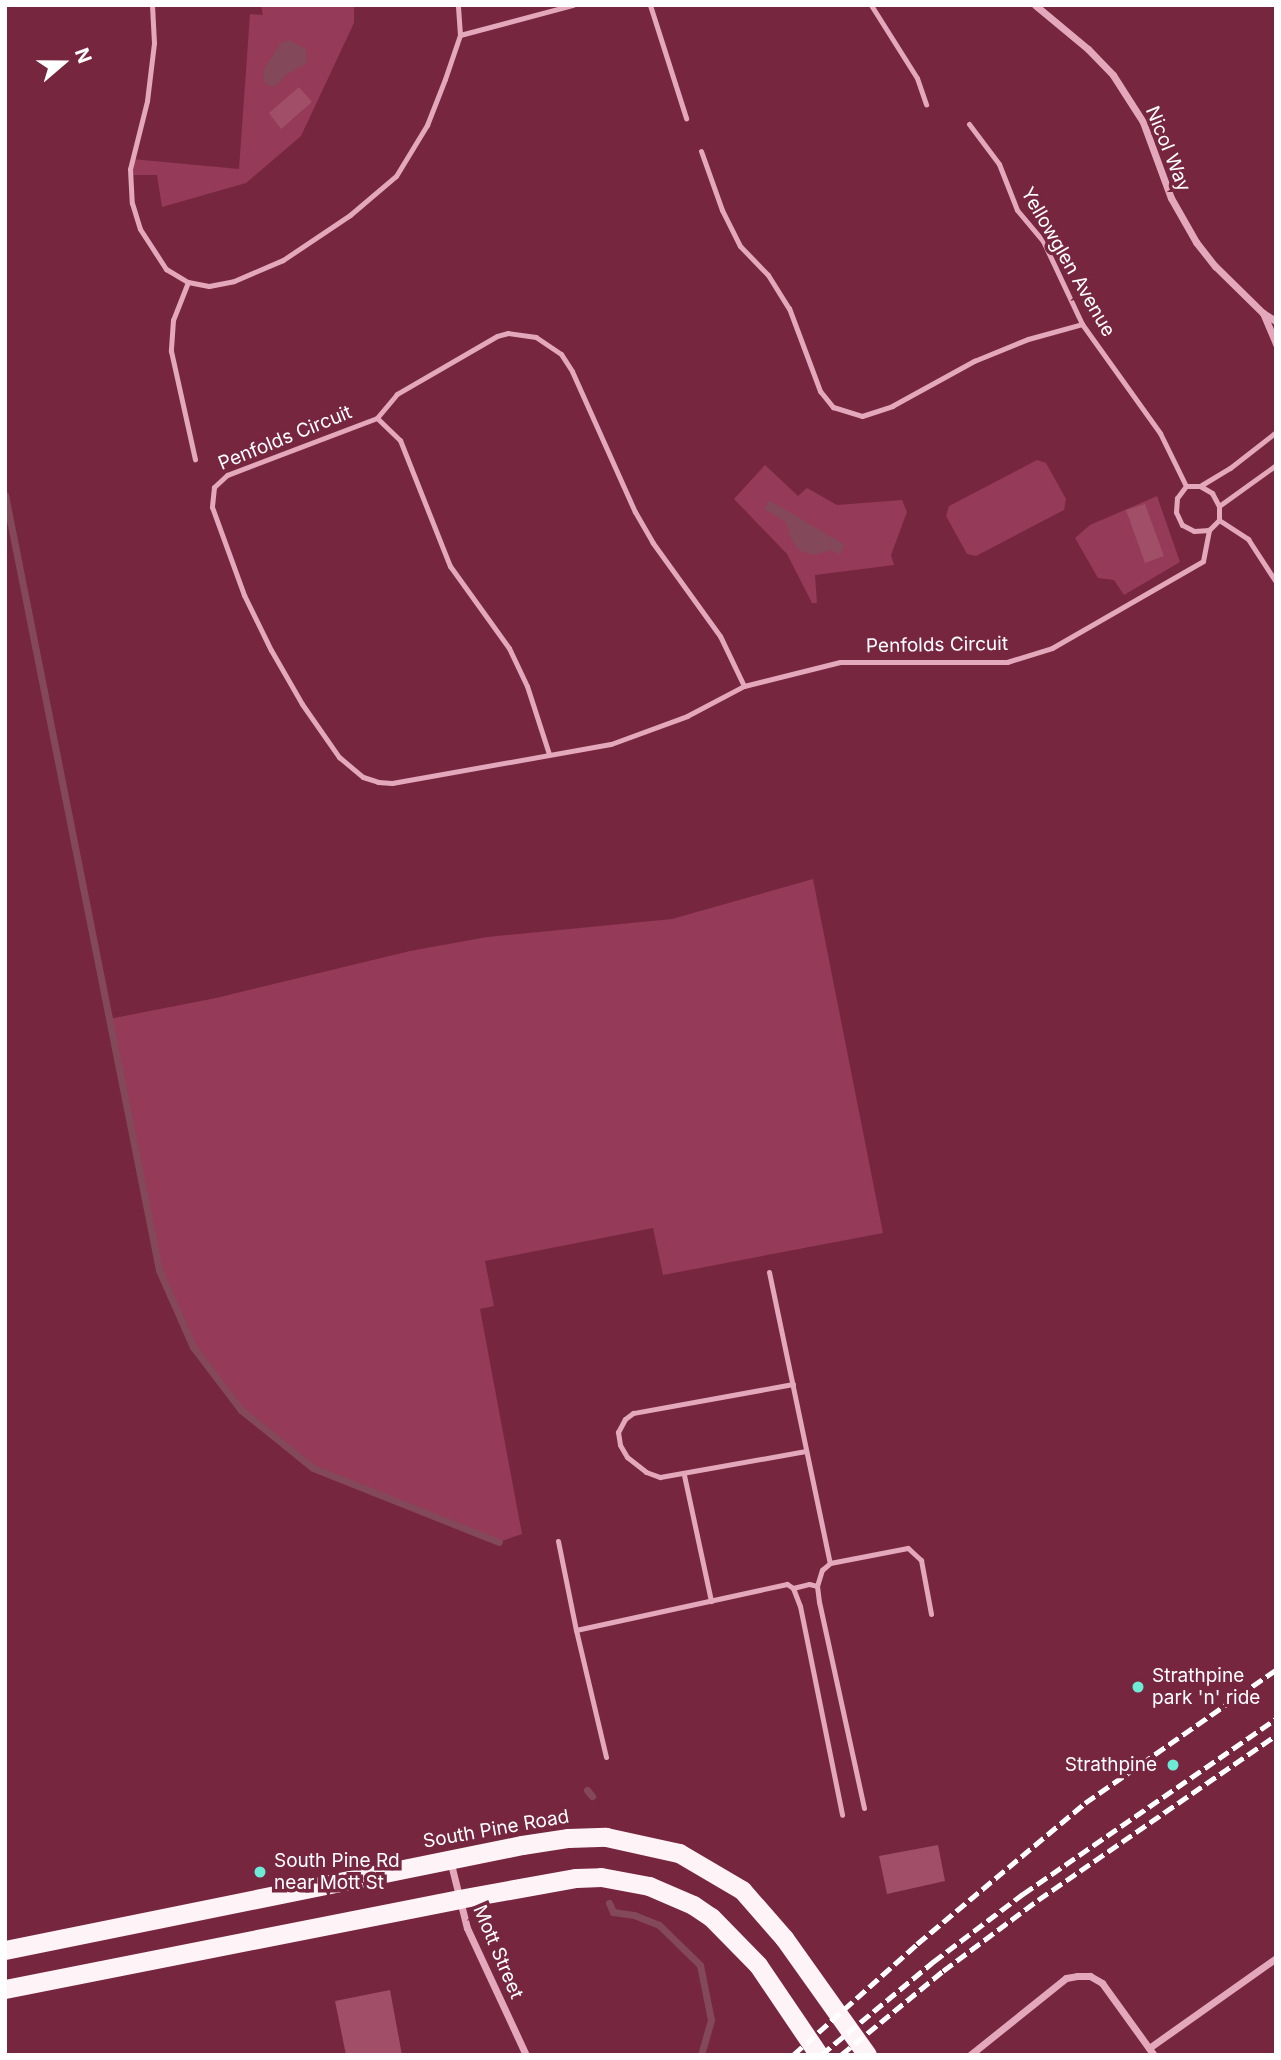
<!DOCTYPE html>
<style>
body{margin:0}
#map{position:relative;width:1281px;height:2060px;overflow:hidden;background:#772640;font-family:Inter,sans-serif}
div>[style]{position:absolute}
.green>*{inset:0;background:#953a58}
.water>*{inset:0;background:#84485b}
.stream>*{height:7px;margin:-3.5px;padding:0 3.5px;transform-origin:3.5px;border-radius:3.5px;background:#84485b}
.building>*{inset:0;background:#a14e69}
.service>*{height:5px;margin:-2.5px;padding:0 2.5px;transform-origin:2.5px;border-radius:2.5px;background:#e3a8bb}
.minor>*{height:7px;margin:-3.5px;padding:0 3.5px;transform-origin:3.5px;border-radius:3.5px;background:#e3a8bb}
.trunk>*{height:19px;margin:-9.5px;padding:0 9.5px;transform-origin:9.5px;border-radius:9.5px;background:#fef3f6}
.rail>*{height:5px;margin-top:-2.5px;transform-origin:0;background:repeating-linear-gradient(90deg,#fff 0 12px,transparent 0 17px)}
.dots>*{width:19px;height:19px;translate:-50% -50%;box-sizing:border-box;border:4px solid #772640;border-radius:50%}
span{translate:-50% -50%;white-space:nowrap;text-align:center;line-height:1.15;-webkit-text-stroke:7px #772640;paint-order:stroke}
.street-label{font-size:19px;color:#fff}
.poi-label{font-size:19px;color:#fff}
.left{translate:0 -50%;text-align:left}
.right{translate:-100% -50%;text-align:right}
.frame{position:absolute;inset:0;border:7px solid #fff;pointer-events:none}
.north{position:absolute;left:28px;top:28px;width:70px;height:70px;-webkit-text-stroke:5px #772640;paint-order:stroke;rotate:70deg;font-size:19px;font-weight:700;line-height:28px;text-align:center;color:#fff}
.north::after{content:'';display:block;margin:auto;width:24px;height:32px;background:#fff;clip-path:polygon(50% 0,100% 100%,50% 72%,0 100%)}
</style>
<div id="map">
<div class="green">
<div style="clip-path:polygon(261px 5px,354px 5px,354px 23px,301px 136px,246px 183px,162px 207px,157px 175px,130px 175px,132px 159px,239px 169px,250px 14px,263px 15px)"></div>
<div style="clip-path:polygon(1037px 460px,1046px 463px,1066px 499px,1064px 510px,976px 556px,967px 554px,946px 516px,949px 506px)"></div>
<div style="clip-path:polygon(765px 465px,798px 496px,807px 488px,837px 505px,902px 500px,907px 512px,891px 555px,894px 565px,815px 575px,817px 603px,812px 603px,787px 554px,734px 499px)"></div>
<div style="clip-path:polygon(1157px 496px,1180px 562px,1124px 595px,1114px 580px,1098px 578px,1075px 538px,1090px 525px)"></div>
<div style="clip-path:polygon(813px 879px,883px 1233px,663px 1275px,653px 1228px,485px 1261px,494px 1306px,480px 1309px,522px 1534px,499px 1542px,313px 1468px,241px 1410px,193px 1347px,161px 1274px,109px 1019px,216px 998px,410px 951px,487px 937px,672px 919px)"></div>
</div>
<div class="water">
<div style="clip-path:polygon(289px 40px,306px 49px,307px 63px,286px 75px,275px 87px,268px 86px,263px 79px,264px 69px,280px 44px)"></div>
<div style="clip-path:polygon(769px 500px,845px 545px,839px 555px,832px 550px,813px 555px,799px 550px,790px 537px,786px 522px,764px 509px)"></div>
</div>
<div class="stream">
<div style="left:5px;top:495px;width:790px;rotate:78.76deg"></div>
<div style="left:159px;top:1270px;width:84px;rotate:66.2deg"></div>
<div style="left:193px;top:1347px;width:79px;rotate:52.7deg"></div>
<div style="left:241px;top:1410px;width:92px;rotate:38.9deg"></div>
<div style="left:313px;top:1468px;width:200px;rotate:21.7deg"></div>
<div style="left:587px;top:1790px;width:8px;rotate:50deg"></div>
<div style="left:609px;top:1903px;width:10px;rotate:66deg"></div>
<div style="left:613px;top:1912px;width:21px;rotate:8deg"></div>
<div style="left:634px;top:1915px;width:27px;rotate:22deg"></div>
<div style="left:659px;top:1925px;width:57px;rotate:44.3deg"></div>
<div style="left:700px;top:1965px;width:56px;rotate:78.7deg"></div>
<div style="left:711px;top:2020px;width:36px;rotate:106deg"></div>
</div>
<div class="building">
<div style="clip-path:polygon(299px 87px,312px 102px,281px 129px,269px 113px)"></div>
<div style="clip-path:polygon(1145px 504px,1164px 556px,1145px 563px,1126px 510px)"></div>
<div style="clip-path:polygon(938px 1845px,945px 1881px,887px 1894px,879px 1856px)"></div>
<div style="clip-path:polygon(390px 1990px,402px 2055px,346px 2055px,335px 2001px)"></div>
</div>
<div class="service">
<div style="left:152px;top:5px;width:38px;rotate:87deg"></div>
<div style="left:154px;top:43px;width:58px;rotate:96.9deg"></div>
<div style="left:147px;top:101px;width:70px;rotate:104deg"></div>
<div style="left:130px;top:169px;width:34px;rotate:87deg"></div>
<div style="left:132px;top:203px;width:27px;rotate:73deg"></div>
<div style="left:140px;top:229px;width:48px;rotate:57deg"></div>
<div style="left:166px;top:269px;width:26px;rotate:31deg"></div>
<div style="left:188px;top:282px;width:21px;rotate:11deg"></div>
<div style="left:209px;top:286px;width:25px;rotate:-11deg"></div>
<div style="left:234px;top:281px;width:53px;rotate:-23.2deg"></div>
<div style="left:283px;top:260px;width:81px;rotate:-33.9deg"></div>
<div style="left:350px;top:215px;width:60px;rotate:-40.3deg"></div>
<div style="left:396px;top:176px;width:60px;rotate:-58.7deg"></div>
<div style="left:427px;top:125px;width:49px;rotate:-68.6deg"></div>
<div style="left:445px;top:79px;width:46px;rotate:-71.2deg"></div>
<div style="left:460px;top:35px;width:30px;rotate:-94deg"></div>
<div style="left:650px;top:5px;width:119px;rotate:72.3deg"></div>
<div style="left:871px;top:5px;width:86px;rotate:57.8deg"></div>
<div style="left:917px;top:78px;width:28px;rotate:71deg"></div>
<div style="left:460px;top:35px;width:117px;rotate:-14.9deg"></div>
<div style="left:969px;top:124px;width:50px;rotate:53.1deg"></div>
<div style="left:999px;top:164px;width:49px;rotate:68.6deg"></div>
<div style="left:1017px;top:210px;width:40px;rotate:50deg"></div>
<div style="left:1043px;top:241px;width:92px;rotate:64.8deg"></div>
<div style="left:1082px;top:324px;width:134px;rotate:54.4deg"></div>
<div style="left:1160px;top:433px;width:59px;rotate:63.9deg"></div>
<div style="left:701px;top:151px;width:63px;rotate:70.4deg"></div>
<div style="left:722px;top:210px;width:40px;rotate:63.4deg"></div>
<div style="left:740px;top:246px;width:40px;rotate:46deg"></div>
<div style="left:768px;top:275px;width:39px;rotate:58deg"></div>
<div style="left:789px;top:308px;width:89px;rotate:69.5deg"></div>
<div style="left:820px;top:391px;width:21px;rotate:51deg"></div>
<div style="left:833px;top:407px;width:30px;rotate:17deg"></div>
<div style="left:862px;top:416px;width:32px;rotate:-18deg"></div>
<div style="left:892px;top:406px;width:94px;rotate:-28.8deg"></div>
<div style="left:974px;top:361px;width:58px;rotate:-22.2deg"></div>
<div style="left:1028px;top:339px;width:56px;rotate:-15.5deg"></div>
<div style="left:188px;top:282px;width:41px;rotate:111.5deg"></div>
<div style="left:173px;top:320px;width:31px;rotate:94deg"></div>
<div style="left:171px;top:351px;width:111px;rotate:77.5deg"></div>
<div style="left:377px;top:418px;width:32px;rotate:44deg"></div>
<div style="left:400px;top:440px;width:136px;rotate:68.4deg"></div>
<div style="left:450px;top:566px;width:101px;rotate:54.3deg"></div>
<div style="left:509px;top:648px;width:42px;rotate:64.7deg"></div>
<div style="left:527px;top:686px;width:71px;rotate:72.1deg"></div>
<div style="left:1186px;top:486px;width:14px"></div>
<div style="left:1200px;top:486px;width:14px;rotate:30deg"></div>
<div style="left:1212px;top:493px;width:15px;rotate:62deg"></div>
<div style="left:1219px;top:506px;width:14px;rotate:90deg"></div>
<div style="left:1219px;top:520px;width:14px;rotate:135deg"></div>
<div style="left:1209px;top:530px;width:15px;rotate:176deg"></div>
<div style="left:1194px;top:531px;width:13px;rotate:-153deg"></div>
<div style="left:1182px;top:525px;width:14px;rotate:-115deg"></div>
<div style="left:1176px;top:512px;width:14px;rotate:-86deg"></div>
<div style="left:1177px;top:498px;width:15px;rotate:-53deg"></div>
<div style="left:1200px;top:486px;width:35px;rotate:-31deg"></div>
<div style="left:1230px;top:468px;width:58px;rotate:-38deg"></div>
<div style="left:1219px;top:506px;width:70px;rotate:-35.7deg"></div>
<div style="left:1219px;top:520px;width:35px;rotate:33deg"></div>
<div style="left:1248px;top:539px;width:51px;rotate:56.9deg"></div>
<div style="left:744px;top:686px;width:55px;rotate:-115.6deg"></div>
<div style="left:720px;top:636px;width:115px;rotate:-125.8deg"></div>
<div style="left:653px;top:543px;width:36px;rotate:-120deg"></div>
<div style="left:635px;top:512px;width:154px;rotate:-114.1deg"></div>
<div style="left:572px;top:371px;width:20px;rotate:-123deg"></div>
<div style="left:561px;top:354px;width:30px;rotate:-146deg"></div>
<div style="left:536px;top:337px;width:28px;rotate:-172deg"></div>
<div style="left:508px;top:333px;width:11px;rotate:165deg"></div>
<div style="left:497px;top:336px;width:116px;rotate:149.9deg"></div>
<div style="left:397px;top:394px;width:31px;rotate:130deg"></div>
<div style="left:377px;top:418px;width:160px;rotate:159.2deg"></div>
<div style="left:227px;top:475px;width:18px;rotate:137deg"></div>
<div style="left:214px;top:487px;width:20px;rotate:96deg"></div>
<div style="left:212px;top:507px;width:94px;rotate:70deg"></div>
<div style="left:244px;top:595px;width:61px;rotate:63.9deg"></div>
<div style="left:271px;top:650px;width:62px;rotate:60.1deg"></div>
<div style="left:302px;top:704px;width:65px;rotate:55.1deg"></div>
<div style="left:339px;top:757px;width:31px;rotate:40deg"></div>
<div style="left:363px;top:777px;width:16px;rotate:18deg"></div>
<div style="left:378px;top:782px;width:14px;rotate:4deg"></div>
<div style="left:392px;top:783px;width:222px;rotate:-10.1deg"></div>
<div style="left:611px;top:744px;width:81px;rotate:-20.2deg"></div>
<div style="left:687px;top:716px;width:64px;rotate:-27.8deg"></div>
<div style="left:744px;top:686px;width:99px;rotate:-14deg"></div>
<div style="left:840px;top:662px;width:167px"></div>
<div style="left:1007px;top:662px;width:47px;rotate:-17.3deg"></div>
<div style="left:1052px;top:648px;width:174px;rotate:-29.9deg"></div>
<div style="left:1203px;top:561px;width:32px;rotate:-79deg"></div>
<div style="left:769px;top:1272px;width:297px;rotate:78.2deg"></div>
<div style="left:793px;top:1384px;width:163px;rotate:169.7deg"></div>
<div style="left:633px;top:1413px;width:10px;rotate:143deg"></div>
<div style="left:625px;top:1419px;width:15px;rotate:118deg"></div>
<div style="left:618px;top:1432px;width:13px;rotate:81deg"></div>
<div style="left:620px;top:1445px;width:14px;rotate:60deg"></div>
<div style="left:627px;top:1457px;width:24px;rotate:38deg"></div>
<div style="left:646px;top:1472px;width:15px;rotate:20deg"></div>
<div style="left:660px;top:1477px;width:148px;rotate:-10.1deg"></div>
<div style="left:684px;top:1475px;width:129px;rotate:77.9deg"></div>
<div style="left:558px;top:1541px;width:91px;rotate:78.6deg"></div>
<div style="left:793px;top:1588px;width:16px;rotate:-14deg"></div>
<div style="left:809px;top:1584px;width:8px;rotate:14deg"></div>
<div style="left:606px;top:1757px;width:130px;rotate:-103.3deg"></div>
<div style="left:576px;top:1630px;width:216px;rotate:-12.3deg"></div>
<div style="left:787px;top:1584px;width:7px;rotate:34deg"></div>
<div style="left:793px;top:1588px;width:19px;rotate:69deg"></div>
<div style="left:800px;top:1606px;width:213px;rotate:78.6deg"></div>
<div style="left:864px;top:1808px;width:211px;rotate:-102.3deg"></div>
<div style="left:819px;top:1602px;width:16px;rotate:-97deg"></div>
<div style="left:817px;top:1586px;width:17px;rotate:-73deg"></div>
<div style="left:822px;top:1570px;width:11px;rotate:-41deg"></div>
<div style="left:830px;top:1563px;width:79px;rotate:-10.9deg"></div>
<div style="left:908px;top:1548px;width:18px;rotate:43deg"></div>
<div style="left:921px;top:1560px;width:55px;rotate:79.5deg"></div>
</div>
<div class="minor">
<div style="left:1035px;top:5px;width:69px;rotate:39.7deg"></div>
<div style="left:1088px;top:49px;width:36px;rotate:46deg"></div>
<div style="left:1113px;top:75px;width:56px;rotate:57.4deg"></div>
<div style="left:1143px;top:122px;width:81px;rotate:69.8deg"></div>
<div style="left:1171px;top:198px;width:51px;rotate:60.4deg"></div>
<div style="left:1196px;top:242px;width:31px;rotate:52deg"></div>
<div style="left:1215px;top:266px;width:67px;rotate:44.4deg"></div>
<div style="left:1263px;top:313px;width:15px;rotate:32deg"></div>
<div style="left:1263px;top:313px;width:34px;rotate:67deg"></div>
<div style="left:450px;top:1860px;width:70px;rotate:76deg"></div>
<div style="left:467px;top:1928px;width:140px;rotate:65.1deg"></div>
<div style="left:1149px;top:2048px;width:156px;rotate:-35.3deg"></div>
<div style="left:970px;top:2055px;width:123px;rotate:-38.7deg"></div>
<div style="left:1066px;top:1978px;width:11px;rotate:-10deg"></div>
<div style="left:1077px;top:1976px;width:13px"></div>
<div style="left:1090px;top:1976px;width:14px;rotate:30deg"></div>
<div style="left:1102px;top:1983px;width:89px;rotate:54.2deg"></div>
</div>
<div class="trunk">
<div style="left:5px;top:1950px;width:528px;rotate:-11.48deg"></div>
<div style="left:522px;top:1845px;width:47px;rotate:-8.7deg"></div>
<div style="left:568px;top:1838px;width:38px;rotate:-2deg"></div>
<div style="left:606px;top:1837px;width:75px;rotate:12.4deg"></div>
<div style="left:679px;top:1853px;width:73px;rotate:30.4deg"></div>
<div style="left:742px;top:1890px;width:64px;rotate:48.8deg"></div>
<div style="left:784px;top:1938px;width:143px;rotate:54.6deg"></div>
<div style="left:5px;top:1989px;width:463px;rotate:-11.2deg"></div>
<div style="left:459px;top:1899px;width:119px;rotate:-10.2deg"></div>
<div style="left:576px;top:1878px;width:25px;rotate:-2deg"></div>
<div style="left:601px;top:1877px;width:49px;rotate:10.6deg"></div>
<div style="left:649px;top:1886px;width:48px;rotate:23.4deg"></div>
<div style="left:693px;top:1905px;width:22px;rotate:34deg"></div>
<div style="left:711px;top:1917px;width:67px;rotate:45.6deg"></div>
<div style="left:758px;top:1965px;width:109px;rotate:55.9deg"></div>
</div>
<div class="rail">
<div style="left:793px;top:2055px;width:166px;rotate:-41.8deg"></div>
<div style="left:917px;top:1944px;width:219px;rotate:-40deg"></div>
<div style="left:1085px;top:1803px;width:233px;rotate:-34.9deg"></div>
<div style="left:821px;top:2055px;width:146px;rotate:-39.7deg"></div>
<div style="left:933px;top:1962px;width:113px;rotate:-37.1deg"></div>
<div style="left:1023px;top:1894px;width:308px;rotate:-34.7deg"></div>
<div style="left:841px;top:2055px;width:132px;rotate:-39.5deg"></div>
<div style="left:943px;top:1971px;width:119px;rotate:-36.8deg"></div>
<div style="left:1038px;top:1900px;width:290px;rotate:-34.7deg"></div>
</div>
<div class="dots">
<div style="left:1138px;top:1687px;background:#6debd6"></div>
<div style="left:1173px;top:1765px;background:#6debd6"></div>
<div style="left:260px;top:1872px;background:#6debd6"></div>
</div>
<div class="street-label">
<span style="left:1168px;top:149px;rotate:68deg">Nicol Way</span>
<span style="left:1068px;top:262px;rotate:60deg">Yellowglen Avenue</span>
<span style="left:285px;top:438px;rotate:-22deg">Penfolds Circuit</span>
<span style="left:937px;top:645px;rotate:-1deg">Penfolds Circuit</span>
<span style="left:496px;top:1829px;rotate:-10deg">South Pine Road</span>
<span style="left:498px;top:1952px;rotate:67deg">Mott Street</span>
</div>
<div class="poi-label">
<span class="left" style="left:1152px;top:1687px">Strathpine<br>park 'n' ride</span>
<span class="right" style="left:1157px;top:1765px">Strathpine</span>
<span class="left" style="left:274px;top:1872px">South Pine Rd<br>near Mott St</span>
</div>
<div class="frame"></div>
<div class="north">N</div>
</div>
